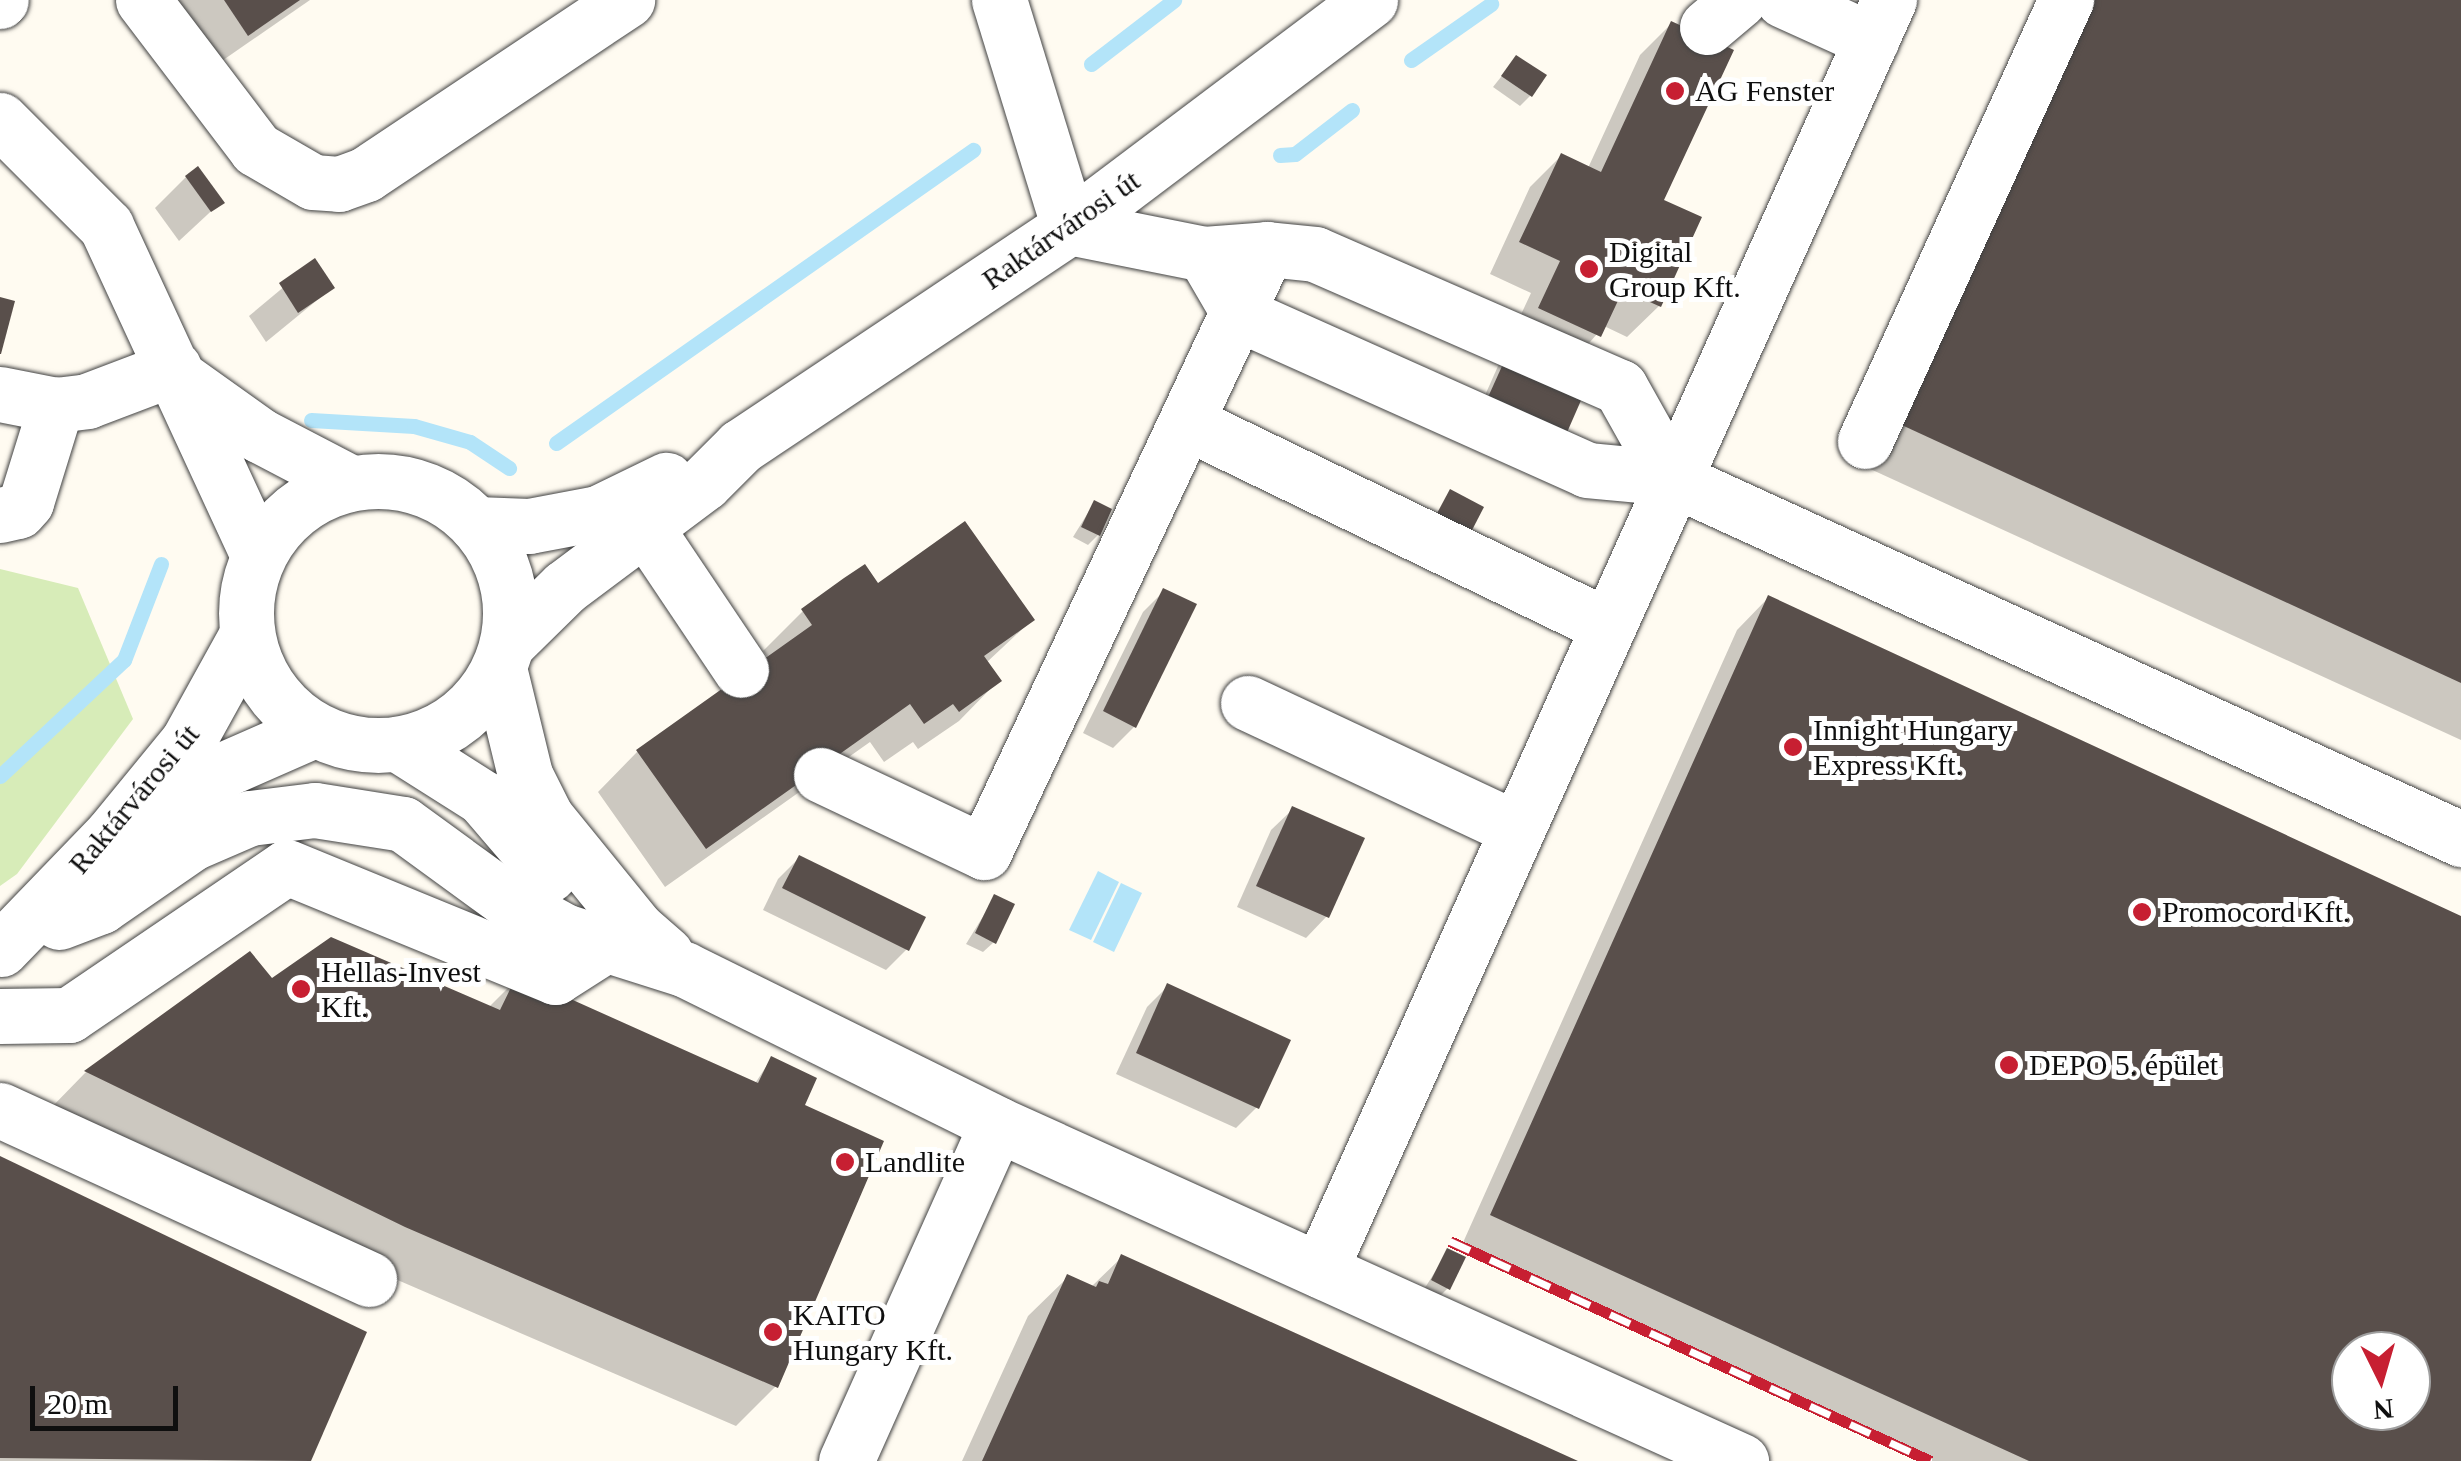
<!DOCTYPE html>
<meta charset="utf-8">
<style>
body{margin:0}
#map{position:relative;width:2461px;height:1461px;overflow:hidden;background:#fffbf1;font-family:Georgia,serif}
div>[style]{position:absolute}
.green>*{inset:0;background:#d7ecb8}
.water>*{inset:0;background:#b3e4f9}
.shadow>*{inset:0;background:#0003}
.stream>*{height:15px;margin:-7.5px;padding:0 7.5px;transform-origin:7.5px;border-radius:7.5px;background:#b3e4f9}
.building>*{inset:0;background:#594f4b}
.roads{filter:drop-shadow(0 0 2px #424242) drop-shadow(0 0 2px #424242)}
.minor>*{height:55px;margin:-27.5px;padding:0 27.5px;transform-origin:27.5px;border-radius:27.5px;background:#fff}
.minor>.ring{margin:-27.5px;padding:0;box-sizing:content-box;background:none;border:55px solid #fff;border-radius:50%}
.rail>*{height:11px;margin-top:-5.5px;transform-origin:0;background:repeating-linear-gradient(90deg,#fff 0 22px,#c71f32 0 44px);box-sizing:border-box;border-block:2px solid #c71f32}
.dots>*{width:28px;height:28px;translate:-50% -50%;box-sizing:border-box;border:5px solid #fff;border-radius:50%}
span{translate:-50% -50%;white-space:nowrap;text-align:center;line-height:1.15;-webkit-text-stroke:10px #fff;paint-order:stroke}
.poi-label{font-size:30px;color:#0f0f0f}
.left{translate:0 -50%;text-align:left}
.street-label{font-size:30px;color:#0f0f0f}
.north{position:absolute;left:2331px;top:1331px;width:100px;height:100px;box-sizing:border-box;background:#fff;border:2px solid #9f9f9f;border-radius:50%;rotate:175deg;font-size:28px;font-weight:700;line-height:40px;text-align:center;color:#0f0f0f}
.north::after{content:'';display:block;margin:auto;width:35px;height:45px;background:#c71f32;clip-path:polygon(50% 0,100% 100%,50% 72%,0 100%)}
.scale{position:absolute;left:30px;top:1386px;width:148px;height:45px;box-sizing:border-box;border:5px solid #0f0f0f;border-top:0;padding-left:12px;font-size:30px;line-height:35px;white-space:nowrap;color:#0f0f0f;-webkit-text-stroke:8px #fff;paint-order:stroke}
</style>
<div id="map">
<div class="green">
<div style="clip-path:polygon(0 569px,78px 588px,133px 719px,17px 874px,0 886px)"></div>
</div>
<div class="water">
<div style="clip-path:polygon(1098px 871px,1119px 882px,1091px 940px,1069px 930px)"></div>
<div style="clip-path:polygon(1121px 883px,1142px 893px,1114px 952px,1093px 942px)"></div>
</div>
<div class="shadow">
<div style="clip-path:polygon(171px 0,310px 0,216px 65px)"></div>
<div style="clip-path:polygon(2069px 0,2461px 0,2461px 740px,1855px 462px)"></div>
<div style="clip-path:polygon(1671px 24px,1661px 201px,1699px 219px,1659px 306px,1627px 337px,1604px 326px,1568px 367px,1509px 340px,1531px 293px,1490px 274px,1530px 187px,1561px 156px,1588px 168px,1640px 55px)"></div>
<div style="clip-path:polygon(1516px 58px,1530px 96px,1520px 106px,1493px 87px)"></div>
<div style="clip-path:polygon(186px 177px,221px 202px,179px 241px,155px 208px)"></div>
<div style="clip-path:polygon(315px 261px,332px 288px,266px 342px,249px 316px)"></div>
<div style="clip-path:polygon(1502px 357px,1587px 381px,1467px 436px)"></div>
<div style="clip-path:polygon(1094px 503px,1098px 535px,1088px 545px,1073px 537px)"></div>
<div style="clip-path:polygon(877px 586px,1032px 620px,986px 663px,998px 681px,959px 721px,918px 749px,913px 742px,884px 762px,870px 742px,665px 887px,598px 792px,637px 752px,769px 659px,763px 651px,803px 611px)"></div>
<div style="clip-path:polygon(1164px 591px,1134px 727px,1113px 748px,1083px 733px,1143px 612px)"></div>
<div style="clip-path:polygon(evenodd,1768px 598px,2461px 918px,2461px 1461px,1931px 1461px,1461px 1247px,1737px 630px,1768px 598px,2351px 1351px,2411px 1351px,2411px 1411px,2351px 1411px,2351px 1351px)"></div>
<div style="clip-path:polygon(1293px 809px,1327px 916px,1306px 938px,1237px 907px,1271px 830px)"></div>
<div style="clip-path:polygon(799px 858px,907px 949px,886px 970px,763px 910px,778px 879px)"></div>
<div style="clip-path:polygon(995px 897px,994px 942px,983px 952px,966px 944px)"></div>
<div style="clip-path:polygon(250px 954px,271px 981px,488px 1008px,518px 978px,754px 1085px,771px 1059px,803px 1103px,776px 1386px,736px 1426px,365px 1266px,47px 1112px,85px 1073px)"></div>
<div style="clip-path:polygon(1168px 986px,1257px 1107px,1236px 1128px,1116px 1074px,1147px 1007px)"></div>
<div style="clip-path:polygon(0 1159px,364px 1333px,308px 1461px,0 1461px)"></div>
<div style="clip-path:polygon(1448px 1251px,1448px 1288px,1438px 1298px,1423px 1291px)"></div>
<div style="clip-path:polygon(1122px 1257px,1572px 1461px,962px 1461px,1028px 1316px,1068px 1277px,1091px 1287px)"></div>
</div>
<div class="stream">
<div style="left:1411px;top:60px;width:98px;rotate:-35deg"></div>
<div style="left:1091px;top:64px;width:105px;rotate:-37.6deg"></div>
<div style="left:1280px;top:155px;width:15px;rotate:-4deg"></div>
<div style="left:1295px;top:154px;width:72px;rotate:-37.7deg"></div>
<div style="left:311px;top:420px;width:103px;rotate:3.3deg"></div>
<div style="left:414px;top:426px;width:58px;rotate:15.9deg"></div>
<div style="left:470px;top:442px;width:47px;rotate:33.7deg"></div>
<div style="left:556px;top:443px;width:510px;rotate:-35.09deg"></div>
<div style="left:0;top:776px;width:170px;rotate:-43.1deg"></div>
<div style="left:124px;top:660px;width:103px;rotate:-68.9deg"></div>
</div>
<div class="building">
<div style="clip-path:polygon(224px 0,300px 0,248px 36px)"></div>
<div style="clip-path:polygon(2089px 0,2461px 0,2461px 683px,1893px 421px)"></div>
<div style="clip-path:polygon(1671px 21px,1734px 50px,1664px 200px,1702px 217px,1661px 307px,1623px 290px,1601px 337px,1538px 308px,1560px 261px,1519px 242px,1561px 153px,1601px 172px)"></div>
<div style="clip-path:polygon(1516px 55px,1547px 75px,1532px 97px,1501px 76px)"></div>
<div style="clip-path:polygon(198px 166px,225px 203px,211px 212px,185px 176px)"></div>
<div style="clip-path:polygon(315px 258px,335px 288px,298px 313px,279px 283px)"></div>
<div style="clip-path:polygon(0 297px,15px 301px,1px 354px,0 354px)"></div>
<div style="clip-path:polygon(1512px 344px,1590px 380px,1554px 462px,1475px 426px)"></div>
<div style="clip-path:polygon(1450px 489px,1484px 507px,1470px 534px,1435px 517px)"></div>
<div style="clip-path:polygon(1094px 500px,1112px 509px,1100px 536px,1081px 527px)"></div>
<div style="clip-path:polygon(965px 521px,1035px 620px,984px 656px,1002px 681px,959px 712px,953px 704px,924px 724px,910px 704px,706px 849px,636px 750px,812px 625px,801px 609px,844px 578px,865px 564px,878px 583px)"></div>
<div style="clip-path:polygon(1163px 588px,1197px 604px,1136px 728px,1103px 711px)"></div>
<div style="clip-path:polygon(evenodd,1768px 595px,2461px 916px,2461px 1461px,2029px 1461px,1490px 1215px,1768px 595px,2351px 1351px,2411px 1351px,2411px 1411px,2351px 1411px,2351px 1351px)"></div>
<div style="clip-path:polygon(1292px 806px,1365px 838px,1329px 918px,1256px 886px)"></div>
<div style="clip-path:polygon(799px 855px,926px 917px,909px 951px,782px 888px)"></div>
<div style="clip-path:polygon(994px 894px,1015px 904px,996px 944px,975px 933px)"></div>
<div style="clip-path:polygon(331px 937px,500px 1010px,517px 975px,758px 1083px,771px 1056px,817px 1078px,805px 1105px,884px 1141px,778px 1388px,405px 1227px,84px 1071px,250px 951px,272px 978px)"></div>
<div style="clip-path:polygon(1167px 983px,1291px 1040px,1259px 1109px,1136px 1053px)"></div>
<div style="clip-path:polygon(0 1156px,367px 1332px,311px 1461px,0 1458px)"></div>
<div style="clip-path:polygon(1447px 1248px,1466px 1257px,1450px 1290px,1431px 1280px)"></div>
<div style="clip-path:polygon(1121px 1254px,1578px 1461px,982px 1461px,1067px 1274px,1096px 1287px,1099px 1281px,1108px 1284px)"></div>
</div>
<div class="roads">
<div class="minor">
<div style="left:143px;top:0;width:187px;rotate:52.8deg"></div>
<div style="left:256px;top:149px;width:66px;rotate:30.1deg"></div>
<div style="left:313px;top:182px;width:26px;rotate:4deg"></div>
<div style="left:339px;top:184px;width:29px;rotate:-20deg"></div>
<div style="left:366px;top:174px;width:314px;rotate:-33.7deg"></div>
<div style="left:999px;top:0;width:238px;rotate:72.9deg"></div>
<div style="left:1783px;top:0;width:97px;rotate:24.4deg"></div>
<div style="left:0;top:1px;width:1px;rotate:-45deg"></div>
<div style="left:1707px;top:27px;width:42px;rotate:-40.2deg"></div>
<div style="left:0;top:120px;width:150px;rotate:45deg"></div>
<div style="left:106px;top:226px;width:362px;rotate:65.2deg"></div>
<div style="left:1069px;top:227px;width:138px;rotate:11.3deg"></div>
<div style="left:1204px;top:254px;width:63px;rotate:-4.5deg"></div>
<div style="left:1267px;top:249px;width:48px;rotate:5.9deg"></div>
<div style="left:1315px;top:254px;width:333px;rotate:23.6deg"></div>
<div style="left:1620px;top:387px;width:104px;rotate:60.7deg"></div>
<div style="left:1204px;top:254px;width:69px;rotate:59.7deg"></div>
<div style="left:1239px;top:314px;width:381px;rotate:24.1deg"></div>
<div style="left:1587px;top:470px;width:84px;rotate:5.4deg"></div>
<div style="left:1671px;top:478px;width:869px;rotate:24.56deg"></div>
<div style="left:178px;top:377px;width:100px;rotate:35.6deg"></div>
<div style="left:259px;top:435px;width:104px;rotate:27.6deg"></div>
<div style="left:0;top:394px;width:57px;rotate:11.1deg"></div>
<div style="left:56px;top:405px;width:31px;rotate:-7deg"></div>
<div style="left:87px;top:401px;width:93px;rotate:-20.8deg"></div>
<div style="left:1190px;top:424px;width:461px;rotate:25.8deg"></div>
<div style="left:1865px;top:441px;width:485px;rotate:-65.5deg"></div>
<div class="ring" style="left:246px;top:481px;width:209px;height:209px"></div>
<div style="left:0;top:515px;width:18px;rotate:-13deg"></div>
<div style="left:18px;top:511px;width:12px;rotate:-48deg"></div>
<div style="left:26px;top:502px;width:102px;rotate:-72.8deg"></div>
<div style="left:476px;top:524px;width:53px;rotate:2.2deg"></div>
<div style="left:529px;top:526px;width:70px;rotate:-10.7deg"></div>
<div style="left:598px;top:513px;width:76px;rotate:-25.9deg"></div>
<div style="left:645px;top:527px;width:172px;rotate:56.1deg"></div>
<div style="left:507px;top:644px;width:81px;rotate:-44.5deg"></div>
<div style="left:565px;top:587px;width:174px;rotate:-36.8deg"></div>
<div style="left:704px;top:483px;width:52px;rotate:-45deg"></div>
<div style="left:741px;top:446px;width:394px;rotate:-33.7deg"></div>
<div style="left:1069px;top:227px;width:377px;rotate:-37deg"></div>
<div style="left:499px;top:668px;width:110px;rotate:76.3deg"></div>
<div style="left:525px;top:775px;width:47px;rotate:63.4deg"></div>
<div style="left:546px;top:817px;width:144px;rotate:50.9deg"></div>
<div style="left:637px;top:929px;width:38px;rotate:41deg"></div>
<div style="left:1248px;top:703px;width:295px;rotate:25.1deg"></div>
<div style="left:398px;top:744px;width:101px;rotate:32.4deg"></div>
<div style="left:483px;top:798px;width:101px;rotate:49.4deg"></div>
<div style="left:821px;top:775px;width:180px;rotate:25.3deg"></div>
<div style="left:984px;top:852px;width:666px;rotate:-64.86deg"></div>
<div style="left:145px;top:837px;width:105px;rotate:-40.4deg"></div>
<div style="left:225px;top:769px;width:97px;rotate:-23.7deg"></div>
<div style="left:59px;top:922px;width:45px;rotate:-20.9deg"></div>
<div style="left:101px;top:906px;width:111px;rotate:-34.7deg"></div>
<div style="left:192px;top:843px;width:63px;rotate:-23.3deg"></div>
<div style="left:250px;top:818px;width:65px;rotate:-7deg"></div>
<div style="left:315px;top:810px;width:89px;rotate:9deg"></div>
<div style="left:403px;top:824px;width:127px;rotate:36.1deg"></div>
<div style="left:506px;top:899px;width:66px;rotate:28.9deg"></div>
<div style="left:564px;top:931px;width:126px;rotate:17.6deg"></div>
<div style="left:684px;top:969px;width:349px;rotate:26.3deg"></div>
<div style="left:997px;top:1124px;width:817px;rotate:24.37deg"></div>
<div style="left:1px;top:949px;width:160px;rotate:-46deg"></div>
<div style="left:112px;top:834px;width:120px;rotate:-50.7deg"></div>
<div style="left:188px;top:741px;width:122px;rotate:-61.1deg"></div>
<div style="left:0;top:1016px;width:69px;rotate:-0.8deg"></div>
<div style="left:69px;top:1015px;width:263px;rotate:-34.2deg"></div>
<div style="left:287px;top:867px;width:290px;rotate:22.3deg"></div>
<div style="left:555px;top:977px;width:65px;rotate:-32.5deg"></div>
<div style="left:0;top:1110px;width:406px;rotate:24.6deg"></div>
<div style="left:1320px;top:1270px;width:1392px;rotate:-65.87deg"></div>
<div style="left:846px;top:1461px;width:369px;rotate:-65.9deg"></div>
</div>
</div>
<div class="rail">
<div style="left:1450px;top:1241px;width:529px;rotate:24.58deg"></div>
</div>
<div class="dots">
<div style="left:1675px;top:91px;background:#c71f32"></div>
<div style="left:1589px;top:269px;background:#c71f32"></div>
<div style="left:1793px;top:747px;background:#c71f32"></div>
<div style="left:2142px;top:912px;background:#c71f32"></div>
<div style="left:301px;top:989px;background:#c71f32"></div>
<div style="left:2009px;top:1065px;background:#c71f32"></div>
<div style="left:845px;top:1162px;background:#c71f32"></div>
<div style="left:773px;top:1332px;background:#c71f32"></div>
</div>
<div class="poi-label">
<span class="left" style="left:1695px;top:91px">AG Fenster</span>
<span class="left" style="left:1609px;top:269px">Digital<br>Group Kft.</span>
<span class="left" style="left:1813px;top:747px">Innight Hungary<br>Express Kft.</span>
<span class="left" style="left:2162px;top:912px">Promocord Kft.</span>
<span class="left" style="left:321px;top:989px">Hellas-Invest<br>Kft.</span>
<span class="left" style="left:2029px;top:1065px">DEPO 5. épület</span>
<span class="left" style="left:865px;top:1162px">Landlite</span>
<span class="left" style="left:793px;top:1332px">KAITO<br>Hungary Kft.</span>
</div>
<div class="street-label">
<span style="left:1061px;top:230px;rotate:-35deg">Raktárvárosi út</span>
<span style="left:134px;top:799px;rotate:-50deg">Raktárvárosi út</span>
</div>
<div class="north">N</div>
<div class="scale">20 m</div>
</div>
